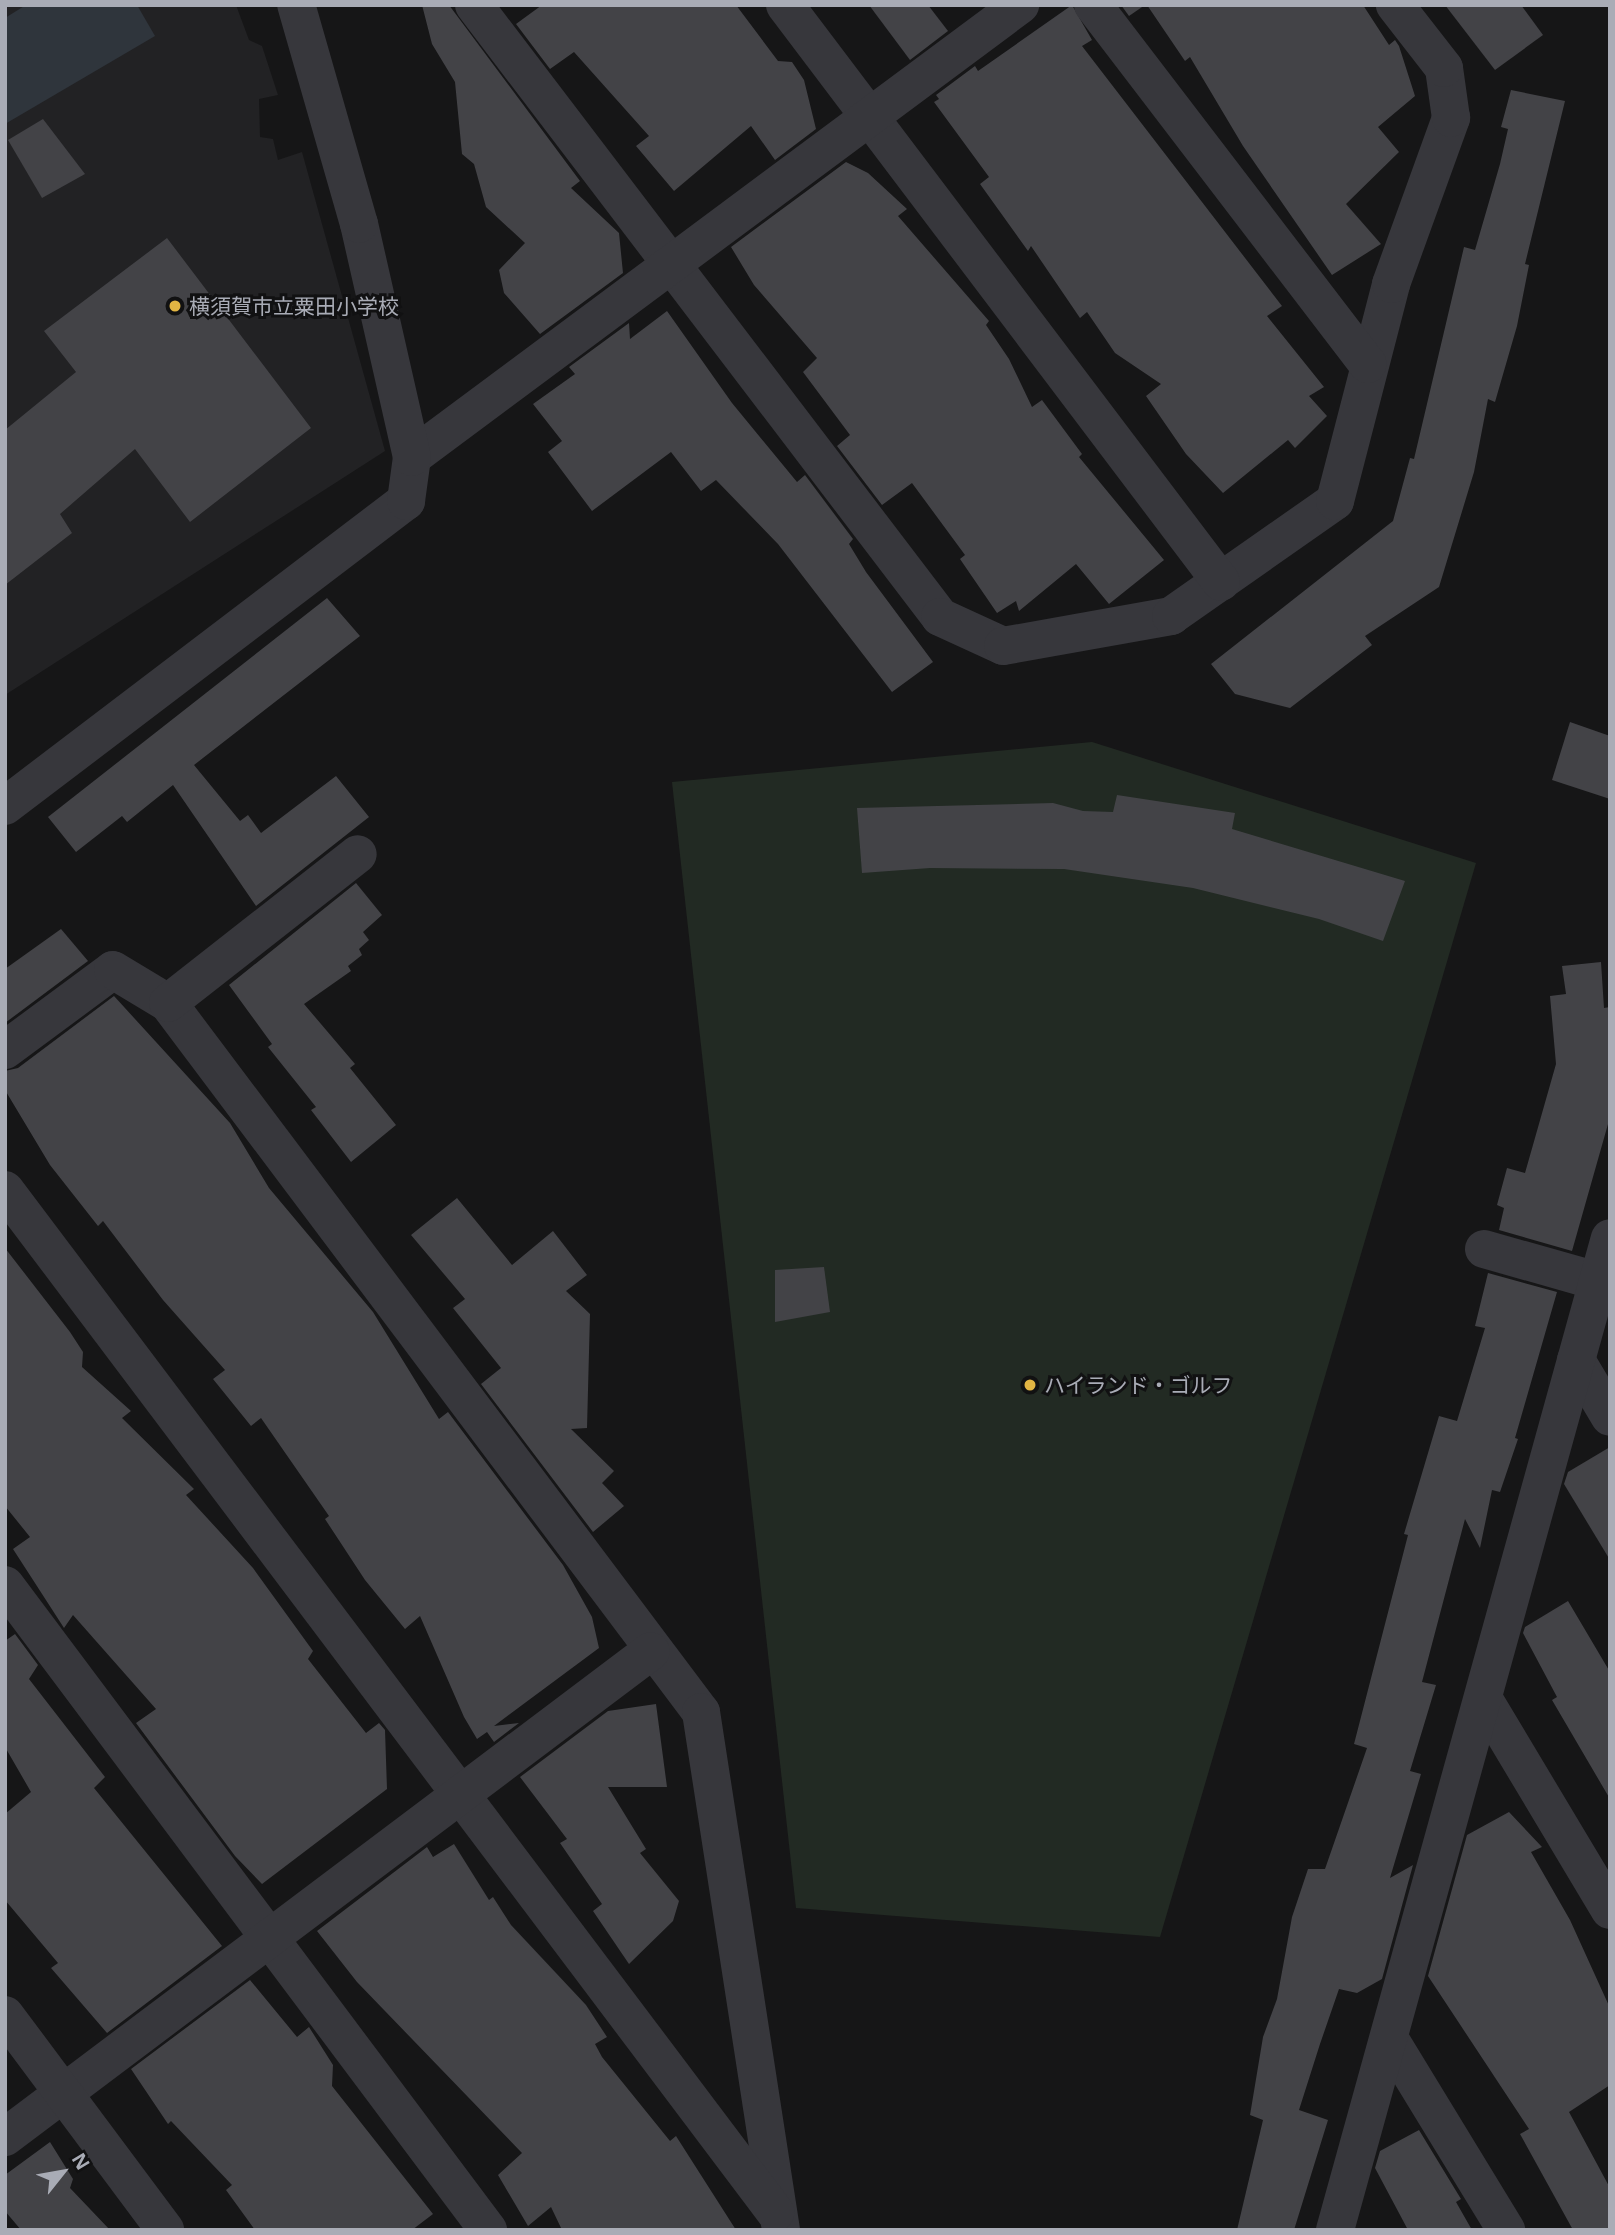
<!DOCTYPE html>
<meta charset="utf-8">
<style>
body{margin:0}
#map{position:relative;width:1615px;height:2235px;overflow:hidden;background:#161617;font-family:"Noto Sans","Noto Sans JP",sans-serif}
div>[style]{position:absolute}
.built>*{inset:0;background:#222224}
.green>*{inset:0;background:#222a23}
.water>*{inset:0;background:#2f353c}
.building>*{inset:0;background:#434347}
.minor>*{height:38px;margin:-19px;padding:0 19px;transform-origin:19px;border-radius:19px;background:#37373c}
.tertiary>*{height:38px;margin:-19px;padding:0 19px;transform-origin:19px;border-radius:19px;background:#37373c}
.dots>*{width:19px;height:19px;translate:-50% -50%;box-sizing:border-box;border:4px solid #111112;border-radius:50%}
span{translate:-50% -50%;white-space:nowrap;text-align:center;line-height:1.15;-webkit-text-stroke:6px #111112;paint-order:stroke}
.poi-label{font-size:21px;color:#a9acb6}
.left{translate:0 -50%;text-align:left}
.frame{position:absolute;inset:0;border:7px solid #a9acb6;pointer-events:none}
.north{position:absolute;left:28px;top:2137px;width:70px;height:70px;-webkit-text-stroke:5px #111112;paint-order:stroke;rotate:59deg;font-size:19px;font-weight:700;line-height:28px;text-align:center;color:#a9acb6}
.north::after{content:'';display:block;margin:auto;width:24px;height:32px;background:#a9acb6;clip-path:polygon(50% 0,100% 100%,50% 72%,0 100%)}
</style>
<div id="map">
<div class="built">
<div style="clip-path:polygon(5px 5px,236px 5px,249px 40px,262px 46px,278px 95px,259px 99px,260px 137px,273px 139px,278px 160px,302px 152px,385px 451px,5px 695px)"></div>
</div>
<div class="green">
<div style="clip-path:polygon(1092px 742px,1476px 863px,1160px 1937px,796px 1908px,672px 782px)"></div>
</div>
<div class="water">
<div style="clip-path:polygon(26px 5px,137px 5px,155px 36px,5px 124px,5px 18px)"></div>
</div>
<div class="building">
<div style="clip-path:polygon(422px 5px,449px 5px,580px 181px,571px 188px,619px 233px,623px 273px,540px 334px,504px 293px,499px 270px,525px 243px,486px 207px,474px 164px,462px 154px,455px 82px,432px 44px)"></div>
<div style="clip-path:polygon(542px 5px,736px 5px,778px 61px,792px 62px,804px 80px,816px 129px,775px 160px,751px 126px,674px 191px,636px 146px,649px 136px,574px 52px,550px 69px,516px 24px)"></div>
<div style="clip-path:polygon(869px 5px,928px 5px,948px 31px,910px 60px)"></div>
<div style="clip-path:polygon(1072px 5px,1092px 40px,1082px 46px,1282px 306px,1267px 316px,1324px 387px,1309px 396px,1327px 416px,1295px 448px,1288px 440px,1223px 493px,1186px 454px,1146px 396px,1161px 384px,1115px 353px,1087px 312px,1080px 318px,1031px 246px,1028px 251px,980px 184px,989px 177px,934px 102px,939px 99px,936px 95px,975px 66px,978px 71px)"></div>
<div style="clip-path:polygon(1121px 5px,1145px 5px,1129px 16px)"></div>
<div style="clip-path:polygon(1147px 5px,1363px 5px,1389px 45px,1395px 40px,1399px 46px,1415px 96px,1378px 127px,1399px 152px,1346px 204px,1381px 244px,1332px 275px,1243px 146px,1190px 57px,1185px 61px)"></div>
<div style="clip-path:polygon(1445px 5px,1521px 5px,1543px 35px,1495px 70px)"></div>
<div style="clip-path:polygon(1511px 90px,1565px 101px,1525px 264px,1529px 265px,1517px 326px,1495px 402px,1488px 399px,1474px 472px,1439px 587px,1365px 636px,1372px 645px,1290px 708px,1235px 694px,1211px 664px,1393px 521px,1410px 458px,1414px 459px,1464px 247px,1475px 250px,1500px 164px,1508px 129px,1501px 127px)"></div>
<div style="clip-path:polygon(43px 119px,85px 174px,42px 198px,8px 140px)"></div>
<div style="clip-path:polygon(846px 162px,868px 173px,907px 209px,898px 216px,989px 321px,986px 325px,1009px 359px,1032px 407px,1042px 400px,1082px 454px,1079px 457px,1164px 560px,1109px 604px,1076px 564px,1019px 611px,1016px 601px,997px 613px,960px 559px,965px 555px,912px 483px,882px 505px,837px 446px,850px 435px,803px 372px,817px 358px,754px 285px,731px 247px)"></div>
<div style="clip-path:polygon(167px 238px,311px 428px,190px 522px,135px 449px,60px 514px,72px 533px,5px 585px,5px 430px,76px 372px,44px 331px)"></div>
<div style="clip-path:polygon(667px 311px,732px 403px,797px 482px,805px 475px,853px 539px,849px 544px,866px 572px,933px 662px,892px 692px,778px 544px,716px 480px,701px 491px,671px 452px,592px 511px,548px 452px,562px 441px,533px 404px,575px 374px,569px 367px,629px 323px,630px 339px)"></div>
<div style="clip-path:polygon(327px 598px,360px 636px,194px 765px,240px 821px,248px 815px,261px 833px,336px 776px,369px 817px,256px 906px,173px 785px,127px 822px,122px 816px,76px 852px,48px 817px)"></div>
<div style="clip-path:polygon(1570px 722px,1610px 736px,1610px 799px,1552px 780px)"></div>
<div style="clip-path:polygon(1117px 795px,1235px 813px,1232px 829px,1405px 881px,1383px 941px,1319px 919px,1193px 888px,1064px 869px,930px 868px,862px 873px,857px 808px,1053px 803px,1083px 811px,1113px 812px)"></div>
<div style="clip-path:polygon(356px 883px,382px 915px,363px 932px,369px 940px,359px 949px,362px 955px,348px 966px,351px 971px,304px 1004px,355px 1064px,350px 1068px,396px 1125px,351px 1162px,311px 1110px,316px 1107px,268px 1047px,272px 1044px,229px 985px)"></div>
<div style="clip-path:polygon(61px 929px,88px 961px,5px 1023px,5px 969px)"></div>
<div style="clip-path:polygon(1601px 962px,1604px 1008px,1610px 1007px,1610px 1117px,1572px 1251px,1499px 1230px,1504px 1208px,1497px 1205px,1507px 1168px,1525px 1173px,1556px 1064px,1550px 996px,1566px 994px,1562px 966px)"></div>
<div style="clip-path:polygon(114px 996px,230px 1123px,269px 1188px,373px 1312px,439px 1419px,448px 1412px,563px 1565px,592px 1617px,599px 1648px,494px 1726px,519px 1723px,494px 1742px,487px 1732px,477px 1739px,464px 1717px,420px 1616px,405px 1629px,365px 1580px,325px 1519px,329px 1516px,261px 1418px,251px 1426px,213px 1379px,225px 1370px,163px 1300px,103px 1221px,98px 1226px,50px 1165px,5px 1090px,5px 1071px,18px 1068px)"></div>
<div style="clip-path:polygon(457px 1198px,512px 1265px,553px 1231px,587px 1275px,566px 1291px,590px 1314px,587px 1428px,571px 1429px,614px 1471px,602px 1483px,624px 1506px,593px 1532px,481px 1384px,501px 1368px,453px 1308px,465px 1299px,411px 1235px)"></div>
<div style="clip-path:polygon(5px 1248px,70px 1332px,83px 1352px,82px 1367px,131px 1411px,122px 1418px,194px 1489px,186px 1495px,253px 1568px,313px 1651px,308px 1659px,366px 1733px,379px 1723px,385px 1730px,387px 1789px,262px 1884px,235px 1856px,136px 1723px,156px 1709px,73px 1615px,64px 1628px,13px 1549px,30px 1537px,5px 1506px)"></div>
<div style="clip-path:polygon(824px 1267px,830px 1312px,775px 1322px,775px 1270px)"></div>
<div style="clip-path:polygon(1488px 1273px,1557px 1292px,1515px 1438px,1518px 1439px,1500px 1492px,1492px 1490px,1480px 1548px,1465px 1519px,1422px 1682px,1436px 1685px,1410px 1771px,1421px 1774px,1390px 1878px,1413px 1865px,1382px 1979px,1357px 1993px,1339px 1989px,1320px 2044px,1299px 2110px,1328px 2120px,1294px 2230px,1237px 2230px,1263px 2120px,1250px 2115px,1263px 2037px,1277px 1999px,1292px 1917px,1308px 1869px,1325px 1869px,1367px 1748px,1354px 1744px,1408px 1535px,1404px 1534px,1439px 1416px,1457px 1421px,1485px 1328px,1475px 1326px)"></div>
<div style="clip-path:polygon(1610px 1447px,1610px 1560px,1564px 1484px,1568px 1472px)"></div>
<div style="clip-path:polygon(1568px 1601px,1610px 1672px,1610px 1799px,1552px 1700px,1557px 1697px,1523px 1633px,1525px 1627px)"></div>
<div style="clip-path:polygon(15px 1634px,38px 1665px,29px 1679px,105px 1777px,94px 1788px,222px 1946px,107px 2033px,51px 1968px,58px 1963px,5px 1900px,5px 1814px,31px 1792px,5px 1747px,5px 1641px)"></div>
<div style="clip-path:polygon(656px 1704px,667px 1787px,608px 1787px,646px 1849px,640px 1853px,679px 1901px,673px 1921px,629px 1964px,593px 1911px,602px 1904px,560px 1843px,567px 1839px,520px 1777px,608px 1711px)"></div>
<div style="clip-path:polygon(1509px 1812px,1542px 1847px,1531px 1852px,1570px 1920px,1610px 2008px,1610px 2085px,1569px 2112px,1610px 2188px,1610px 2230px,1573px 2230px,1520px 2134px,1529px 2129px,1428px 1976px,1467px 1835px)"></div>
<div style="clip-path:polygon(454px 1844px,489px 1900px,493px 1897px,511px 1925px,586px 2005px,607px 2037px,595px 2044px,602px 2057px,670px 2141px,676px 2136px,736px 2230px,562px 2230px,551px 2207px,528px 2226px,498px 2175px,522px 2153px,357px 1982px,317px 1931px,427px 1847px,433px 1857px)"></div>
<div style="clip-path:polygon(250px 1980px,297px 2037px,309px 2027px,333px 2065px,332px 2086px,433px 2214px,412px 2230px,255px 2230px,226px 2190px,232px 2185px,171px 2121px,168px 2124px,131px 2069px)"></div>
<div style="clip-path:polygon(1419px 2130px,1461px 2199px,1456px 2202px,1472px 2230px,1408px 2230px,1375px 2168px,1380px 2151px)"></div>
<div style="clip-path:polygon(50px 2142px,73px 2179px,70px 2188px,110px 2230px,21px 2230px,5px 2211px,5px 2175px)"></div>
</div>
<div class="minor">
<div style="left:474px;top:5px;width:769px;rotate:52.71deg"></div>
<div style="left:940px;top:617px;width:69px;rotate:24.7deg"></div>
<div style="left:1003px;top:646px;width:171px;rotate:-10.1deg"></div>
<div style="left:1171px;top:616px;width:200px;rotate:-35deg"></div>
<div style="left:1335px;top:501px;width:224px;rotate:-75.5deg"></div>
<div style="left:1391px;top:284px;width:177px;rotate:-70.1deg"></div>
<div style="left:1451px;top:118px;width:50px;rotate:-98deg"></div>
<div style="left:1444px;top:68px;width:80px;rotate:-127.9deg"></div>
<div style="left:785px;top:5px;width:723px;rotate:52.92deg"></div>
<div style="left:1093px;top:5px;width:452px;rotate:52.6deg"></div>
<div style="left:412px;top:457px;width:758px;rotate:-36.63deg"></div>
<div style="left:168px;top:1003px;width:887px;rotate:53.07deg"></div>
<div style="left:701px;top:1712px;width:524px;rotate:81.22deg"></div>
<div style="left:5px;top:1050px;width:134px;rotate:-36.5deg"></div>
<div style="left:113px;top:970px;width:64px;rotate:31deg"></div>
<div style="left:168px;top:1003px;width:241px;rotate:-38.1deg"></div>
<div style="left:5px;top:1190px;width:1280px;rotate:53deg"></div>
<div style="left:1484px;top:1249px;width:117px;rotate:15.8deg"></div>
<div style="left:1576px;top:1360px;width:66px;rotate:59.2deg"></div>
<div style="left:5px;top:1585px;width:806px;rotate:53.17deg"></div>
<div style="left:1483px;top:1698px;width:247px;rotate:59.1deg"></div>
<div style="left:1389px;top:2038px;width:225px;rotate:58.6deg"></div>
<div style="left:5px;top:2137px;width:808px;rotate:-36.95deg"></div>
<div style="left:1335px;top:2230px;width:1029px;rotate:-74.51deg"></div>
</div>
<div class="tertiary">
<div style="left:5px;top:806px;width:504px;rotate:-37.26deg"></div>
<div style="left:406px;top:501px;width:44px;rotate:-82.2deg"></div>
<div style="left:412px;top:457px;width:239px;rotate:-102.8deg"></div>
<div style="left:359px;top:224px;width:228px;rotate:-106deg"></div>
<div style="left:5px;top:2015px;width:268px;rotate:53.3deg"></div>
</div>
<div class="dots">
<div style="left:175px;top:306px;background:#e2b543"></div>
<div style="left:1030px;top:1385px;background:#e2b543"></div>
</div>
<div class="poi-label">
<span class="left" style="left:189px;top:306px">横須賀市立粟田小学校</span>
<span class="left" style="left:1044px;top:1385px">ハイランド・ゴルフ</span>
</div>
<div class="frame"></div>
<div class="north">N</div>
</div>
